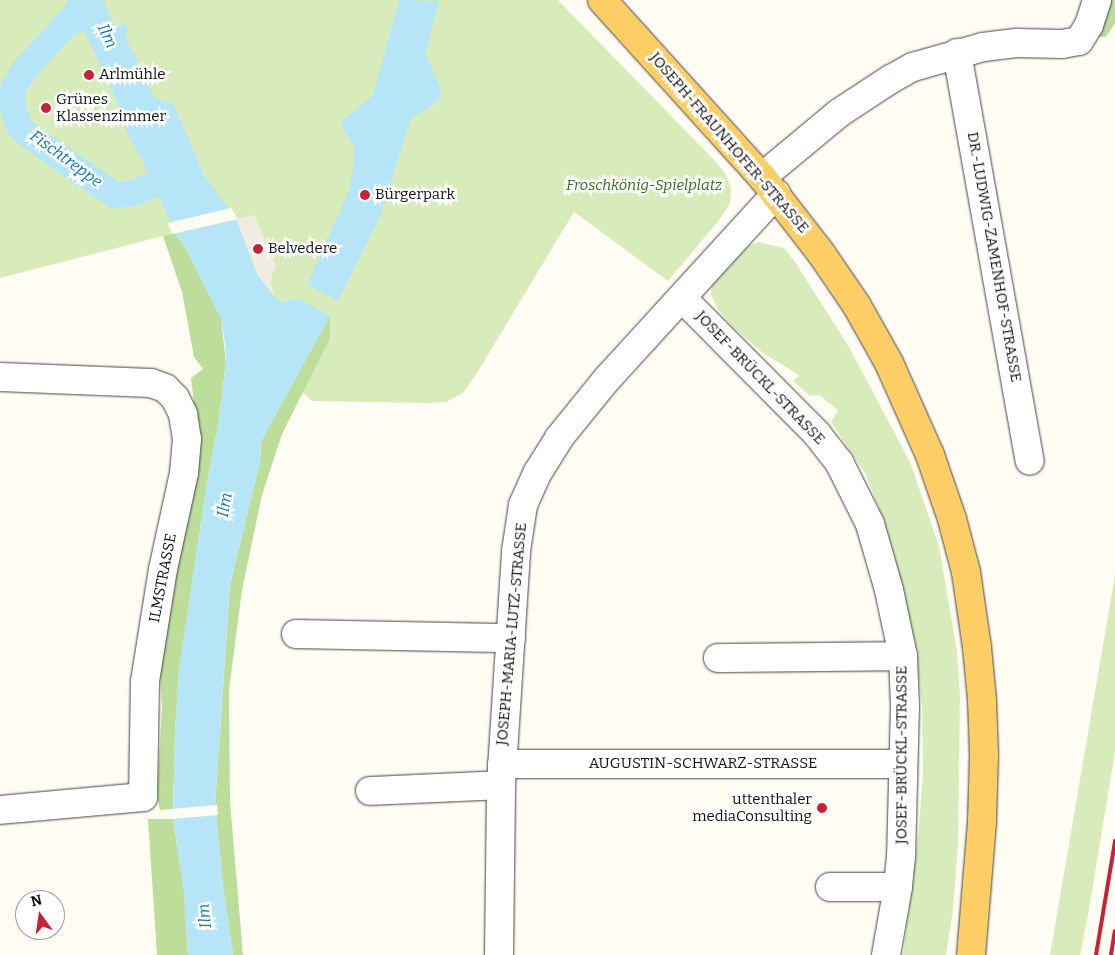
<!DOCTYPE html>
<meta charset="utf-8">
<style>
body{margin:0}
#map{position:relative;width:1115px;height:955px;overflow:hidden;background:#fffcf4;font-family:Bitter,serif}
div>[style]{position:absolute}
.green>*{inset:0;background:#d8ecbb}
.forest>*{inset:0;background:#bddd9a}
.plaza>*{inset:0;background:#f1ece1}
.water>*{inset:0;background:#b7e5f8}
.pier>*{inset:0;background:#fffcf4}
.canal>*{height:26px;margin:-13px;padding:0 13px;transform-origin:13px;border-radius:13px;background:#b7e5f8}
.roads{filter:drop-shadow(0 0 1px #434343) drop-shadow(0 0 1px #434343)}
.minor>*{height:28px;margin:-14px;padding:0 14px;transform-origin:14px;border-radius:14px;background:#fff}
.major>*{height:28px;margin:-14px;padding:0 14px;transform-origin:14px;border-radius:14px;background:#fdcd66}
.rail>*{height:4px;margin:-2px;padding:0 2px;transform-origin:2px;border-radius:2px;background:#c72236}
.dots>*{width:14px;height:14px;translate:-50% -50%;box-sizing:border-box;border:2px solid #fff;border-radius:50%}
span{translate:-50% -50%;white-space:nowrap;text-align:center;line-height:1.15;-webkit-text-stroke:5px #fff;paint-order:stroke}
.poi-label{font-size:15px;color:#101010}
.left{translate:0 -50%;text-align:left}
.right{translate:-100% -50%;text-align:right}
.street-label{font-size:15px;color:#101010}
.park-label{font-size:15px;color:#336c1d;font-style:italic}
.water-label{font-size:16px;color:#1373a9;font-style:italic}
.north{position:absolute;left:15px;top:890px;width:50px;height:50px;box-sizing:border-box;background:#fff;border:1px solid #9f9f9f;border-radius:50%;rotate:346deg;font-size:14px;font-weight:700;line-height:20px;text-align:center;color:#101010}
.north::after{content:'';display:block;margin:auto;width:18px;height:22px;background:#c72236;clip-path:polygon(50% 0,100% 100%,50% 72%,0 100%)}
</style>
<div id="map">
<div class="green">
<div style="clip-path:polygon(0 0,558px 0,717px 163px,726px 175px,731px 188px,730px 203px,720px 219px,668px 281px,574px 212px,477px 373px,463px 393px,446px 402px,428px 403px,312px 401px,221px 318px,185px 247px,175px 233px,0 278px)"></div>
<div style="clip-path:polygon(759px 242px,784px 248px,795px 262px,849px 347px,910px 462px,939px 546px,957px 652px,960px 695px,958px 844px,953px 910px,946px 955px,903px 955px,918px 839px,923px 772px,922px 704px,914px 641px,894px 554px,879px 508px,865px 473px,831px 422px,838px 410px,819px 395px,810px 396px,793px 381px,799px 375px,763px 353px,731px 325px,717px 308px,711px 294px,712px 283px,748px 246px)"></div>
<div style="clip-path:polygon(1115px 575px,1115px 752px,1088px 915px,1080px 955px,1050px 955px)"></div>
</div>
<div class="forest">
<div style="clip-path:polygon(1107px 0,1115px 0,1115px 23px,1106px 37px,1091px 37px)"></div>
<div style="clip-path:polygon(175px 233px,185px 247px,221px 318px,226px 363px,218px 426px,207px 483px,179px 671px,175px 731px,173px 809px,160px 810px,157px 798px,162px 706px,159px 657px,195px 412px,191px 378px,203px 369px,194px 357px,182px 292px,163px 236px)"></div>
<div style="clip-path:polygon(330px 316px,330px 338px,282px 434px,262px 495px,242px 590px,229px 690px,230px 801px,243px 955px,233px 955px,223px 886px,215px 805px,230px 584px,260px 462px,261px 441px)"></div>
<div style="clip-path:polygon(148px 819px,173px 819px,184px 890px,188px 955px,157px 955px)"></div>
</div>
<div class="plaza">
<div style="clip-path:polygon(254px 215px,276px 266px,272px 274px,271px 284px,275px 298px,258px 276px,236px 219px)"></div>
</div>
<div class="water">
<div style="clip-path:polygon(68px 0,103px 0,115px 27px,125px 23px,129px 32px,124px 35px,139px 64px,107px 79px,84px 31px,74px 36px,59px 26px)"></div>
<div style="clip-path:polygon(399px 0,440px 1px,429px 37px,426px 55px,441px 89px,439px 98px,433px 105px,411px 118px,380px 217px,338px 301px,307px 285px,348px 193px,354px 164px,354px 148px,343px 129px,342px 121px,373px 95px)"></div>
<div style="clip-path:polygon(142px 70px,154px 97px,174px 105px,204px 175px,236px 219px,258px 276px,278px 300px,284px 302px,298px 298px,330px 316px,261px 441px,260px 462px,230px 584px,215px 805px,223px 886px,233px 955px,188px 955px,184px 890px,173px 819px,175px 731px,179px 671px,207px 483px,218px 426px,226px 363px,225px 344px,221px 318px,185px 247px,175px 233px,155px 185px,117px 113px,121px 111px,110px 85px)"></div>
</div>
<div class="pier">
<div style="clip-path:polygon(231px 208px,238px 219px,172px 234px,168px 223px)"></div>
<div style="clip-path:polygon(217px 805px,218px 815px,171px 819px,171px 809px)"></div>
</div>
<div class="canal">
<div style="left:88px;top:0;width:95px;rotate:132.4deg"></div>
<div style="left:24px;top:70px;width:20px;rotate:120deg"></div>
<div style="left:14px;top:87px;width:11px;rotate:105deg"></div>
<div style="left:11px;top:98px;width:25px;rotate:76deg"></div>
<div style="left:17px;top:122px;width:11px;rotate:56deg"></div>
<div style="left:23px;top:131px;width:34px;rotate:36deg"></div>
<div style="left:51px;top:151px;width:78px;rotate:34.5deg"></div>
<div style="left:115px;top:195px;width:15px;rotate:-4deg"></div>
<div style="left:130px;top:194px;width:47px;rotate:-21.1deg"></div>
</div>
<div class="roads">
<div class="minor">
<div style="left:957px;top:53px;width:414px;rotate:79.9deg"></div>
<div style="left:762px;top:177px;width:100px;rotate:-39.7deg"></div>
<div style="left:839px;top:113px;width:62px;rotate:-33.2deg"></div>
<div style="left:891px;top:79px;width:25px;rotate:-29deg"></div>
<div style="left:913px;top:67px;width:73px;rotate:-15.9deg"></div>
<div style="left:983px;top:47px;width:35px;rotate:-7deg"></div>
<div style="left:1018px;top:43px;width:44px;rotate:1.3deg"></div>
<div style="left:1062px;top:44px;width:17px;rotate:-10deg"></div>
<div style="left:1079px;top:41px;width:19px;rotate:-58deg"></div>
<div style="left:1089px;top:25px;width:26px;rotate:-72deg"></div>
<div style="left:682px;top:298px;width:192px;rotate:45.2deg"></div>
<div style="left:817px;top:434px;width:36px;rotate:52deg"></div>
<div style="left:839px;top:462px;width:69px;rotate:63.4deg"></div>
<div style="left:870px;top:524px;width:69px;rotate:73.9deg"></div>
<div style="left:889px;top:590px;width:67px;rotate:78deg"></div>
<div style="left:903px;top:656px;width:50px;rotate:87.7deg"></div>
<div style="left:905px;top:706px;width:151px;rotate:91.5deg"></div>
<div style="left:901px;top:857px;width:30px;rotate:96deg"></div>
<div style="left:898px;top:887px;width:69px;rotate:100deg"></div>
<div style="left:0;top:377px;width:151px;rotate:2.3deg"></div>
<div style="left:151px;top:383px;width:15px;rotate:20deg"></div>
<div style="left:165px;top:388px;width:14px;rotate:45deg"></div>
<div style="left:175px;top:398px;width:18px;rotate:63deg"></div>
<div style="left:183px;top:414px;width:25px;rotate:81deg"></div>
<div style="left:187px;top:439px;width:34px;rotate:95deg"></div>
<div style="left:184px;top:473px;width:98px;rotate:102.3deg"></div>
<div style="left:163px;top:569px;width:114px;rotate:99.1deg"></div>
<div style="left:145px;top:682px;width:115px;rotate:91deg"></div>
<div style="left:143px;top:797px;width:144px;rotate:174.8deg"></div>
<div style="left:296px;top:634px;width:215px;rotate:1.1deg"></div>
<div style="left:718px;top:658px;width:185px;rotate:-0.6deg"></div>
<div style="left:502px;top:764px;width:401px"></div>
<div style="left:370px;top:791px;width:131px;rotate:-2.6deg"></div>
<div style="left:830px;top:887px;width:68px"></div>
<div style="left:499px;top:955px;width:170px;rotate:-89.3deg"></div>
<div style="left:501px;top:785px;width:234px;rotate:-86.3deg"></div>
<div style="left:516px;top:551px;width:47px;rotate:-81.3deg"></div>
<div style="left:523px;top:505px;width:36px;rotate:-66deg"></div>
<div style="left:538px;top:472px;width:40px;rotate:-58deg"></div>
<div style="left:559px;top:438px;width:76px;rotate:-50.9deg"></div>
<div style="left:607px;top:379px;width:251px;rotate:-47.6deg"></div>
</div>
<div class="major">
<div style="left:602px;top:0;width:239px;rotate:47.9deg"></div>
<div style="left:762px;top:177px;width:96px;rotate:52.2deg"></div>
<div style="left:821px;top:253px;width:64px;rotate:55.8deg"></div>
<div style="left:857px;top:306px;width:65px;rotate:60.7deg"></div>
<div style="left:889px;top:363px;width:101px;rotate:66deg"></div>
<div style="left:930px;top:455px;width:68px;rotate:71deg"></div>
<div style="left:952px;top:519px;width:55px;rotate:75.2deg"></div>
<div style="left:966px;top:572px;width:76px;rotate:81.7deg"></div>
<div style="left:977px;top:647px;width:53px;rotate:84.6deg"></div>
<div style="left:982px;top:700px;width:54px;rotate:87.9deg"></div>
<div style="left:984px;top:754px;width:68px;rotate:91.7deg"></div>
<div style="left:982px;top:822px;width:133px;rotate:94.7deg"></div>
</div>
</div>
<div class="rail">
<div style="left:1096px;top:955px;width:116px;rotate:-80.5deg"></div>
<div style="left:1111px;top:955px;width:24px;rotate:-81deg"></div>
</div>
<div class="dots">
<div style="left:89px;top:75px;background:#c72236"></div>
<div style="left:46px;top:108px;background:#c72236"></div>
<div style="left:365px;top:195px;background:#c72236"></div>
<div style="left:258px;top:249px;background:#c72236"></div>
<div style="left:822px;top:808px;background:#c72236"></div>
</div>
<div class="poi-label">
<span class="left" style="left:99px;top:75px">Arlmühle</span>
<span class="left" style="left:56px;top:108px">Grünes<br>Klassenzimmer</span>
<span class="left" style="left:375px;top:195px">Bürgerpark</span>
<span class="left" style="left:268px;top:249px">Belvedere</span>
<span class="right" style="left:812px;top:808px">uttenthaler<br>mediaConsulting</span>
</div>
<div class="street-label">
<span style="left:729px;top:143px;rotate:49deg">JOSEPH-FRAUNHOFER-STRASSE</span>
<span style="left:994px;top:257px;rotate:80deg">DR.-LUDWIG-ZAMENHOF-STRASSE</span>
<span style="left:760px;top:378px;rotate:46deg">JOSEF-BRÜCKL-STRASSE</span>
<span style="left:163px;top:578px;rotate:-79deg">ILMSTRASSE</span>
<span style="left:512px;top:634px;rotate:-85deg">JOSEPH-MARIA-LUTZ-STRASSE</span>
<span style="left:902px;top:755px;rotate:-90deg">JOSEF-BRÜCKL-STRASSE</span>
<span style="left:703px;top:764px">AUGUSTIN-SCHWARZ-STRASSE</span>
</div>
<div class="park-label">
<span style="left:644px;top:186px">Froschkönig-Spielplatz</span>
</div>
<div class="water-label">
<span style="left:107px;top:36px;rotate:65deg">Ilm</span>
<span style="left:66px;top:159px;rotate:36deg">Fischtreppe</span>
<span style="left:225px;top:505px;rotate:-80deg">Ilm</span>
<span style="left:205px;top:916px;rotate:-96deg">Ilm</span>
</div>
<div class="north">N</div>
</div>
